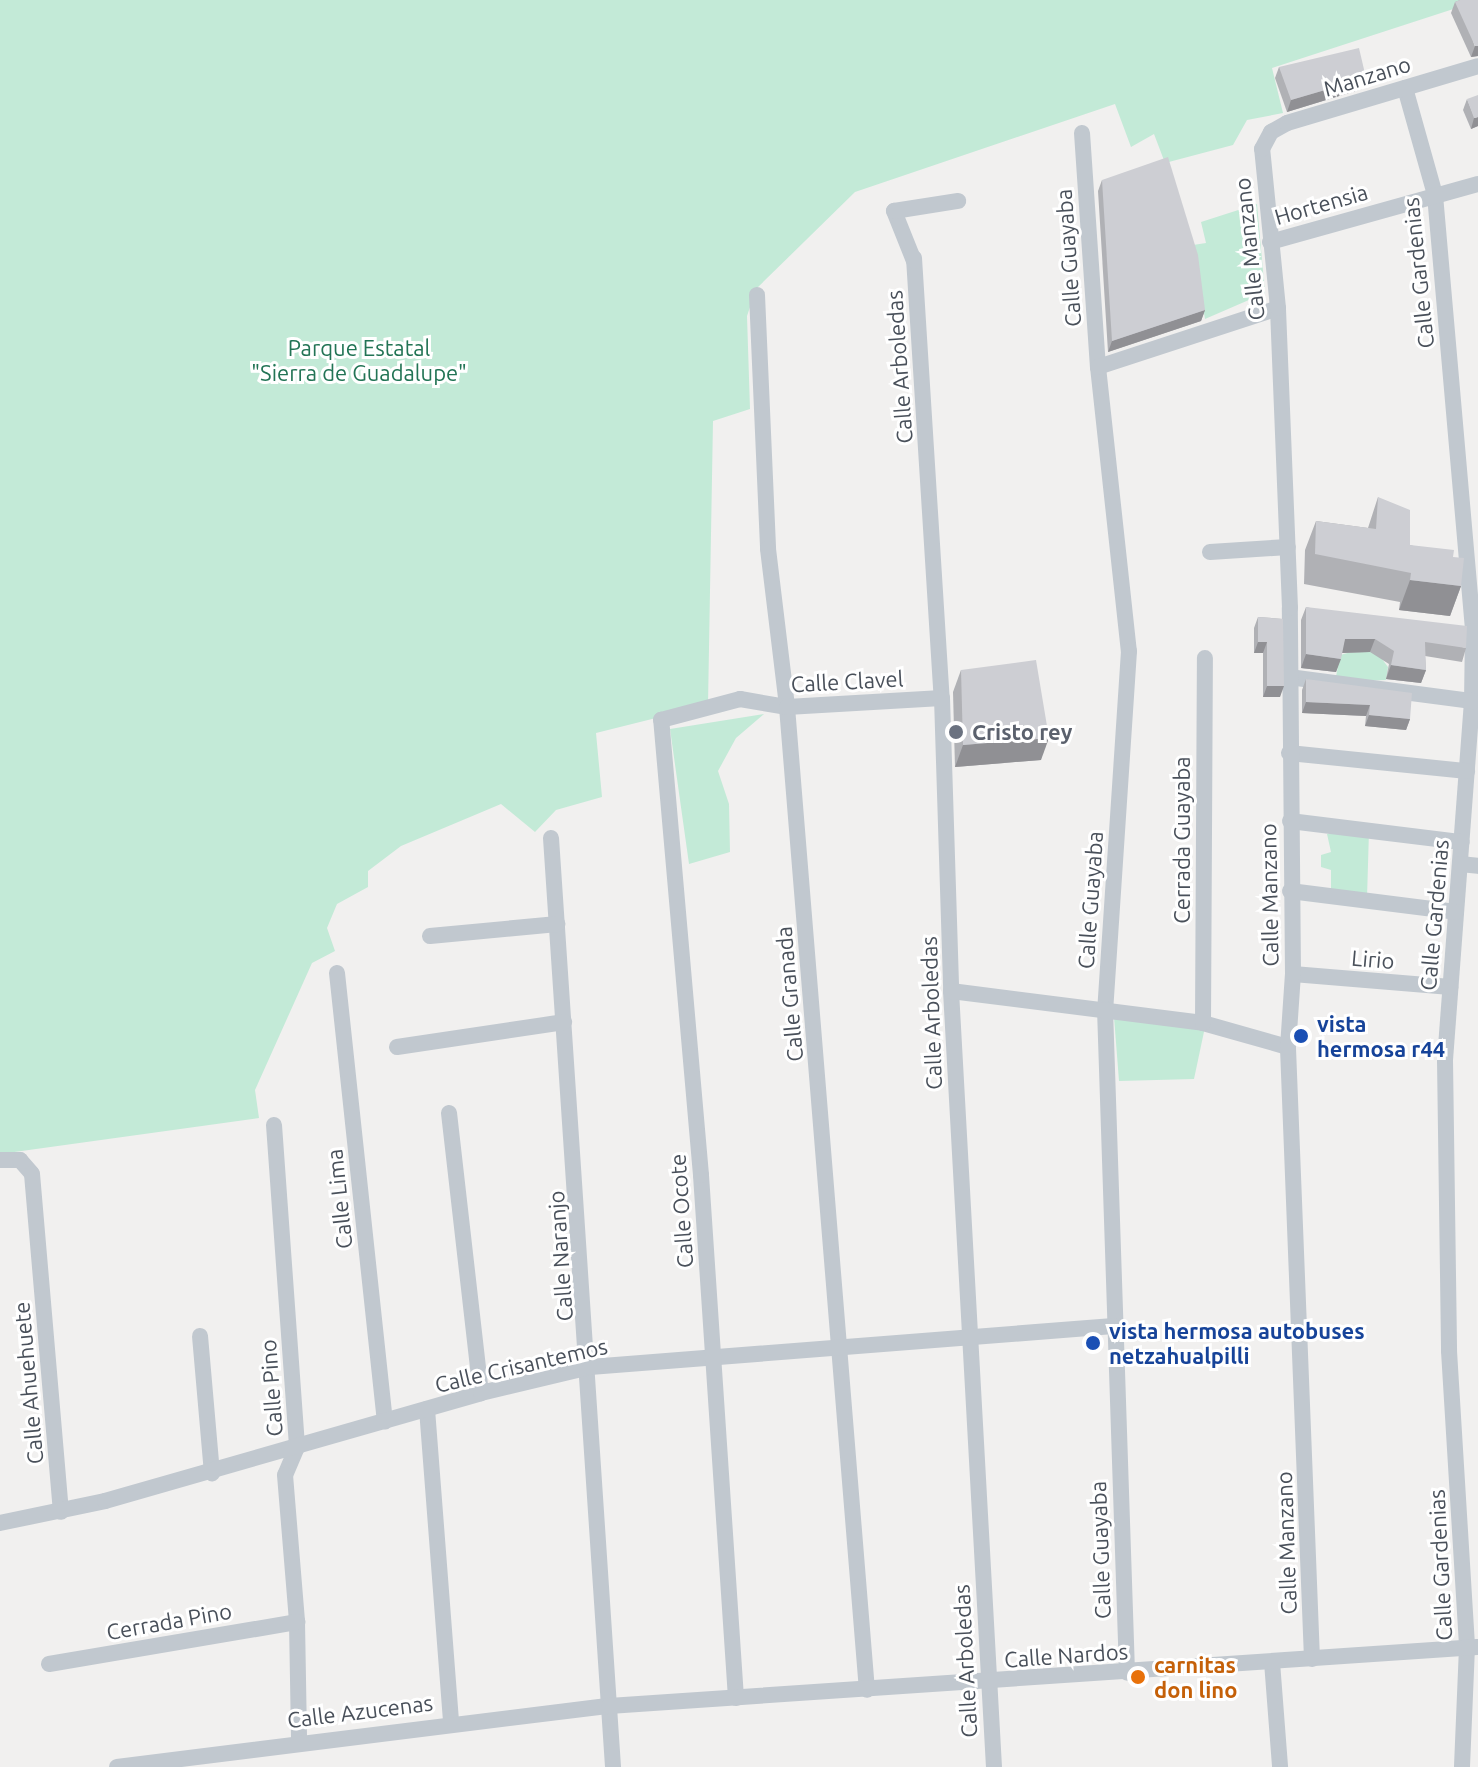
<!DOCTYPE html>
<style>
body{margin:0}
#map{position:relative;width:1478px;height:1767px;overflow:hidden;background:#f1f0ef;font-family:Ubuntu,sans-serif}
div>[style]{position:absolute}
.green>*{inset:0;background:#c3ead7}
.minor>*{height:16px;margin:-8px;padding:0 8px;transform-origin:8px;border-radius:8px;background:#c1c8cf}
.wall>*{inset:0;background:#b0b1b5}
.shaded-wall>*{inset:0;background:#909094}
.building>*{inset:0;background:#cdced3}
.dots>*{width:22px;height:22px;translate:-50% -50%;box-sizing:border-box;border:4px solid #fff;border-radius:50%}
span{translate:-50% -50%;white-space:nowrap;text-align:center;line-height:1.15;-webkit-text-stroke:6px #fff;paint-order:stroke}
.street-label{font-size:22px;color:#49505a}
.park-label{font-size:22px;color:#227455}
.worship-label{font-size:22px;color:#5b616d;font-weight:700}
.left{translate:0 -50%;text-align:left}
.transit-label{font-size:22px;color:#164399;font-weight:700}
.food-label{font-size:22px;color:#c56008;font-weight:700}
</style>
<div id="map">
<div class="green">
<div style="clip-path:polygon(0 0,1478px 0,1478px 1px,1272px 68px,1283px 113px,1247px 120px,1233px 145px,1165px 163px,1154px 134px,1131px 147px,1115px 104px,855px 192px,756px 289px,747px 316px,750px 409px,713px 421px,708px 705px,596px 733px,602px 797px,556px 810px,535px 832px,501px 804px,401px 846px,368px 871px,368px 887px,337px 904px,327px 928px,335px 951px,312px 963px,255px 1090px,259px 1118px,0 1154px)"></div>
<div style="clip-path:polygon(1257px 204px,1265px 293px,1205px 319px,1193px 245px,1206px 243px,1201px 222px)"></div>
<div style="clip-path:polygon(1355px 651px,1376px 651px,1388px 667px,1386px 680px,1335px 682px,1340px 655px)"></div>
<div style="clip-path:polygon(764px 714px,736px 738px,718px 771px,729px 804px,730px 852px,689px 864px,670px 729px)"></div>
<div style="clip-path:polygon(1369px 831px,1367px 898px,1331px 894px,1331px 870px,1321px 867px,1321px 855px,1331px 852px,1327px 834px)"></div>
<div style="clip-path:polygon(1114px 1017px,1205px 1027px,1194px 1079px,1119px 1081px)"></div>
</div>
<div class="minor">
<div style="left:1405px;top:88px;width:111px;rotate:74.3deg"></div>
<div style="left:1435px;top:195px;width:438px;rotate:85deg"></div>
<div style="left:1473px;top:631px;width:70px;rotate:90.8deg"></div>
<div style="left:1472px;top:701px;width:360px;rotate:94.3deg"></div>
<div style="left:1445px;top:1060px;width:291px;rotate:89.2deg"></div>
<div style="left:1449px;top:1351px;width:297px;rotate:86.5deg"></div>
<div style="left:1467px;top:1647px;width:120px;rotate:92.4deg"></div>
<div style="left:1082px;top:133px;width:235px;rotate:86.1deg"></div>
<div style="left:1098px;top:367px;width:286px;rotate:83.8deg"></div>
<div style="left:1129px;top:651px;width:359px;rotate:93.8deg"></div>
<div style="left:1105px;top:1009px;width:664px;rotate:88.1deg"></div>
<div style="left:1270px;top:242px;width:216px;rotate:-15.6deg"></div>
<div style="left:914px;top:258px;width:441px;rotate:86.4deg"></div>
<div style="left:942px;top:698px;width:293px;rotate:88.2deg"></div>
<div style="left:951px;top:991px;width:777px;rotate:86.83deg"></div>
<div style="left:914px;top:261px;width:54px;rotate:-111.8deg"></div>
<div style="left:894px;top:211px;width:65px;rotate:-8.9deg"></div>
<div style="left:757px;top:295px;width:254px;rotate:87.5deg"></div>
<div style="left:768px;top:549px;width:159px;rotate:83.1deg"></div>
<div style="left:787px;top:707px;width:986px;rotate:85.35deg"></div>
<div style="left:1098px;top:367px;width:189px;rotate:-18.1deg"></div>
<div style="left:1210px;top:552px;width:78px;rotate:-3.7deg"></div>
<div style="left:1289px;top:677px;width:185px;rotate:7.5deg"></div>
<div style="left:1289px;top:753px;width:179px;rotate:5.8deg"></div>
<div style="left:1290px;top:821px;width:173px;rotate:7deg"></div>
<div style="left:551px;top:838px;width:931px;rotate:86.18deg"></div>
<div style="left:1460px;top:864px;width:18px;rotate:6deg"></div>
<div style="left:1290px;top:891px;width:167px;rotate:7.2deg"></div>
<div style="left:430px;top:936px;width:128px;rotate:-5.4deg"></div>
<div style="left:337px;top:973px;width:451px;rotate:83.9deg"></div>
<div style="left:1293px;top:974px;width:158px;rotate:4.7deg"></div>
<div style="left:951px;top:991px;width:254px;rotate:7.2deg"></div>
<div style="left:1203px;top:1023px;width:88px;rotate:15.8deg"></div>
<div style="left:1203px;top:1023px;width:365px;rotate:-89.7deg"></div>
<div style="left:397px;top:1047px;width:169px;rotate:-8.5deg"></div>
<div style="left:449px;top:1113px;width:282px;rotate:83.5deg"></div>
<div style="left:274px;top:1125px;width:323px;rotate:85.9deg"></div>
<div style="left:297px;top:1447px;width:30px;rotate:113deg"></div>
<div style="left:285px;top:1475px;width:147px;rotate:85.3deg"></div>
<div style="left:297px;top:1622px;width:119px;rotate:89deg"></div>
<div style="left:0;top:1160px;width:20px"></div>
<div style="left:20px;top:1160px;width:18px;rotate:49deg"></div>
<div style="left:32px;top:1174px;width:339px;rotate:85.1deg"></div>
<div style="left:200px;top:1336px;width:138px;rotate:85deg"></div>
<div style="left:427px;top:1409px;width:314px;rotate:85.6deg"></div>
<div style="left:0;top:1523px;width:107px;rotate:-11.8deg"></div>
<div style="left:105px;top:1501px;width:391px;rotate:-16deg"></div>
<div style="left:481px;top:1393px;width:112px;rotate:-13.4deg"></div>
<div style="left:590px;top:1367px;width:525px;rotate:-4.48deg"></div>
<div style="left:1312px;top:1659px;width:612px;rotate:-92.25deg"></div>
<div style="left:1288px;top:1047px;width:73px;rotate:-86.1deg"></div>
<div style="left:1293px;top:974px;width:366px;rotate:-90.5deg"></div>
<div style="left:1290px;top:608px;width:300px;rotate:-92.3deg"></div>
<div style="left:1278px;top:308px;width:160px;rotate:-95.7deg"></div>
<div style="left:1262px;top:149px;width:19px;rotate:-62deg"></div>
<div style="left:1271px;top:132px;width:18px;rotate:-29deg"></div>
<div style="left:1287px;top:123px;width:199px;rotate:-16.6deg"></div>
<div style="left:1272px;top:1662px;width:105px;rotate:85.6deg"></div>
<div style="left:49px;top:1664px;width:252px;rotate:-9.6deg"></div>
<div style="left:736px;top:1698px;width:524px;rotate:-93.83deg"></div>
<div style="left:701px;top:1175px;width:457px;rotate:-95deg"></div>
<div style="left:661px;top:720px;width:82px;rotate:-14.9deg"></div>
<div style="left:740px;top:699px;width:48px;rotate:9.7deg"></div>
<div style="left:787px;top:707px;width:155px;rotate:-3.3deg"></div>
<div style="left:117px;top:1767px;width:496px;rotate:-7.1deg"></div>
<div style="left:609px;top:1706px;width:870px;rotate:-3.89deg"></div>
</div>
<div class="wall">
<div style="clip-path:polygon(1460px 0,1478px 56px,1471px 57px,1451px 13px,1455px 2px)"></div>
<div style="clip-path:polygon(1279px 67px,1366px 78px,1362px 89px,1287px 112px,1275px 78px)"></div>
<div style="clip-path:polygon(1467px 99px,1478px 126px,1471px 129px,1463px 110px)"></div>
<div style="clip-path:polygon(1102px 180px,1205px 310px,1201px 321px,1108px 352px,1098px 191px)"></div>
<div style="clip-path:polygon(1378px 497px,1410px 545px,1453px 557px,1461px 586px,1450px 616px,1399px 610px,1400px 602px,1304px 584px,1305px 550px,1316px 521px,1368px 528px)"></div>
<div style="clip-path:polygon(1306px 607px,1466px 648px,1462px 662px,1425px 656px,1426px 670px,1421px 683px,1386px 679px,1389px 664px,1370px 652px,1342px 653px,1336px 672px,1301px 668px,1301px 620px)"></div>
<div style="clip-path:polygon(1258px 617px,1283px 619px,1280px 697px,1263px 697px,1263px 653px,1254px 653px,1254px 628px)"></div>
<div style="clip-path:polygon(961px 670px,1041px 760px,955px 767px,953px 692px)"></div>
<div style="clip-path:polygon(1306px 679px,1410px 719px,1406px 730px,1365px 726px,1366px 716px,1302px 713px,1302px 690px)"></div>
</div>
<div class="shaded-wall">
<div style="clip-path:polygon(1475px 46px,1478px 46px,1478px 56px,1471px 57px)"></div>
<div style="clip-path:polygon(1366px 78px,1362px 89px,1287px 112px,1291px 100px)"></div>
<div style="clip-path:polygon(1478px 117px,1478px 126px,1471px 129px,1474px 118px)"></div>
<div style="clip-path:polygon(1205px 310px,1201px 321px,1108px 352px,1112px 341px)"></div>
<div style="clip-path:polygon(1410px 580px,1461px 586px,1450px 616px,1399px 610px)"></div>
<div style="clip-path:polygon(1345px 639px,1375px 639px,1370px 652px,1340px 653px)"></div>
<div style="clip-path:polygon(1258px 642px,1267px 642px,1263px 653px,1254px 653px)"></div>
<div style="clip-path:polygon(1306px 654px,1341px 659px,1336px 672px,1301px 668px)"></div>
<div style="clip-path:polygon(1391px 665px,1426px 670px,1421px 683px,1386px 679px)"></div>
<div style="clip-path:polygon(1267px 686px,1284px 686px,1280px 697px,1263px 697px)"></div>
<div style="clip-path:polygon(1306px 702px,1370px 705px,1366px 716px,1302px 713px)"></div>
<div style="clip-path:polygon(1369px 715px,1410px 719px,1406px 730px,1365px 726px)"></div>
<div style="clip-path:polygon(1049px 738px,1041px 760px,955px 767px,963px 745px)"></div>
</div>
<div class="building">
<div style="clip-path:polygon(1460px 0,1478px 0,1478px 46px,1475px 46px,1455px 2px)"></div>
<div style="clip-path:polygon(1359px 48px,1366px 78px,1291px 100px,1279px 67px)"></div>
<div style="clip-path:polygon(1478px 95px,1478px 117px,1474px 118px,1467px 99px)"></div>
<div style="clip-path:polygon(1168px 157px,1198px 255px,1205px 310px,1112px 341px,1102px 180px)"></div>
<div style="clip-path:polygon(1378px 497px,1410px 510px,1410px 545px,1454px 550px,1453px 557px,1464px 558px,1461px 586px,1410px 580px,1411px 573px,1315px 554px,1316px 521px,1376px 529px)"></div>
<div style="clip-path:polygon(1306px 607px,1467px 626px,1466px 648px,1425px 642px,1426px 670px,1391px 665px,1394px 651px,1375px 639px,1345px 639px,1341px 659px,1306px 654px)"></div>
<div style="clip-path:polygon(1258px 617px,1283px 619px,1284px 686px,1267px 686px,1267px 642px,1258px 642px)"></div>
<div style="clip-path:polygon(1036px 660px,1049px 738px,963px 745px,961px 670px)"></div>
<div style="clip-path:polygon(1306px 679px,1412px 693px,1410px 719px,1369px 715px,1370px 705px,1306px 702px)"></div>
</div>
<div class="dots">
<div style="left:956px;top:732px;background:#6b7280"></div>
<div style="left:1301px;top:1036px;background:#1a4fb4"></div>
<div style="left:1093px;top:1343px;background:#1a4fb4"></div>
<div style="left:1138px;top:1677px;background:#e8710a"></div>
</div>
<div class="street-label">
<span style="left:1367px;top:76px;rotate:-17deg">Manzano</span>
<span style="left:1321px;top:204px;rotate:-16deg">Hortensia</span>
<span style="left:1249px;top:249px;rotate:-96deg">Calle Manzano</span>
<span style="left:1068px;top:258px;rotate:-94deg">Calle Guayaba</span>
<span style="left:1418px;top:273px;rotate:-96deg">Calle Gardenias</span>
<span style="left:899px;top:367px;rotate:-94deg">Calle Arboledas</span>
<span style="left:847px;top:681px;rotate:-3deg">Calle Clavel</span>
<span style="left:1182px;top:840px;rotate:-90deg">Cerrada Guayaba</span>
<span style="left:1269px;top:895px;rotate:-91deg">Calle Manzano</span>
<span style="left:1090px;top:900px;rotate:-86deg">Calle Guayaba</span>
<span style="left:1434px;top:915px;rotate:-85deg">Calle Gardenias</span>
<span style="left:1373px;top:959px;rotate:5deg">Lirio</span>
<span style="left:789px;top:994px;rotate:-95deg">Calle Granada</span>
<span style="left:931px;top:1013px;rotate:-92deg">Calle Arboledas</span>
<span style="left:339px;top:1199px;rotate:-96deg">Calle Lima</span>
<span style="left:681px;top:1211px;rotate:-94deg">Calle Ocote</span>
<span style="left:560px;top:1256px;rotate:-94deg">Calle Naranjo</span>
<span style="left:521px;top:1365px;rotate:-13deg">Calle Crisantemos</span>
<span style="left:28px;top:1383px;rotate:-95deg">Calle Ahuehuete</span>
<span style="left:271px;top:1388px;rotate:-94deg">Calle Pino</span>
<span style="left:1286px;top:1543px;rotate:-92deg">Calle Manzano</span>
<span style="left:1100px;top:1550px;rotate:-92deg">Calle Guayaba</span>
<span style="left:1440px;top:1565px;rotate:-93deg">Calle Gardenias</span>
<span style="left:169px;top:1621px;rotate:-10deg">Cerrada Pino</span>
<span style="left:1066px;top:1655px;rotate:-4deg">Calle Nardos</span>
<span style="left:965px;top:1661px;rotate:-93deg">Calle Arboledas</span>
<span style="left:360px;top:1711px;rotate:-7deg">Calle Azucenas</span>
</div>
<div class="park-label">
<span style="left:359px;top:360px">Parque Estatal<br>"Sierra de Guadalupe"</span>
</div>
<div class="worship-label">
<span class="left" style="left:972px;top:732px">Cristo rey</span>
</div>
<div class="transit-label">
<span class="left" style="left:1317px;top:1036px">vista<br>hermosa r44</span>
<span class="left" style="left:1109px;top:1343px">vista hermosa autobuses<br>netzahualpilli</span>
</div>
<div class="food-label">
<span class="left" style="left:1154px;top:1677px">carnitas<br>don lino</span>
</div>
</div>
